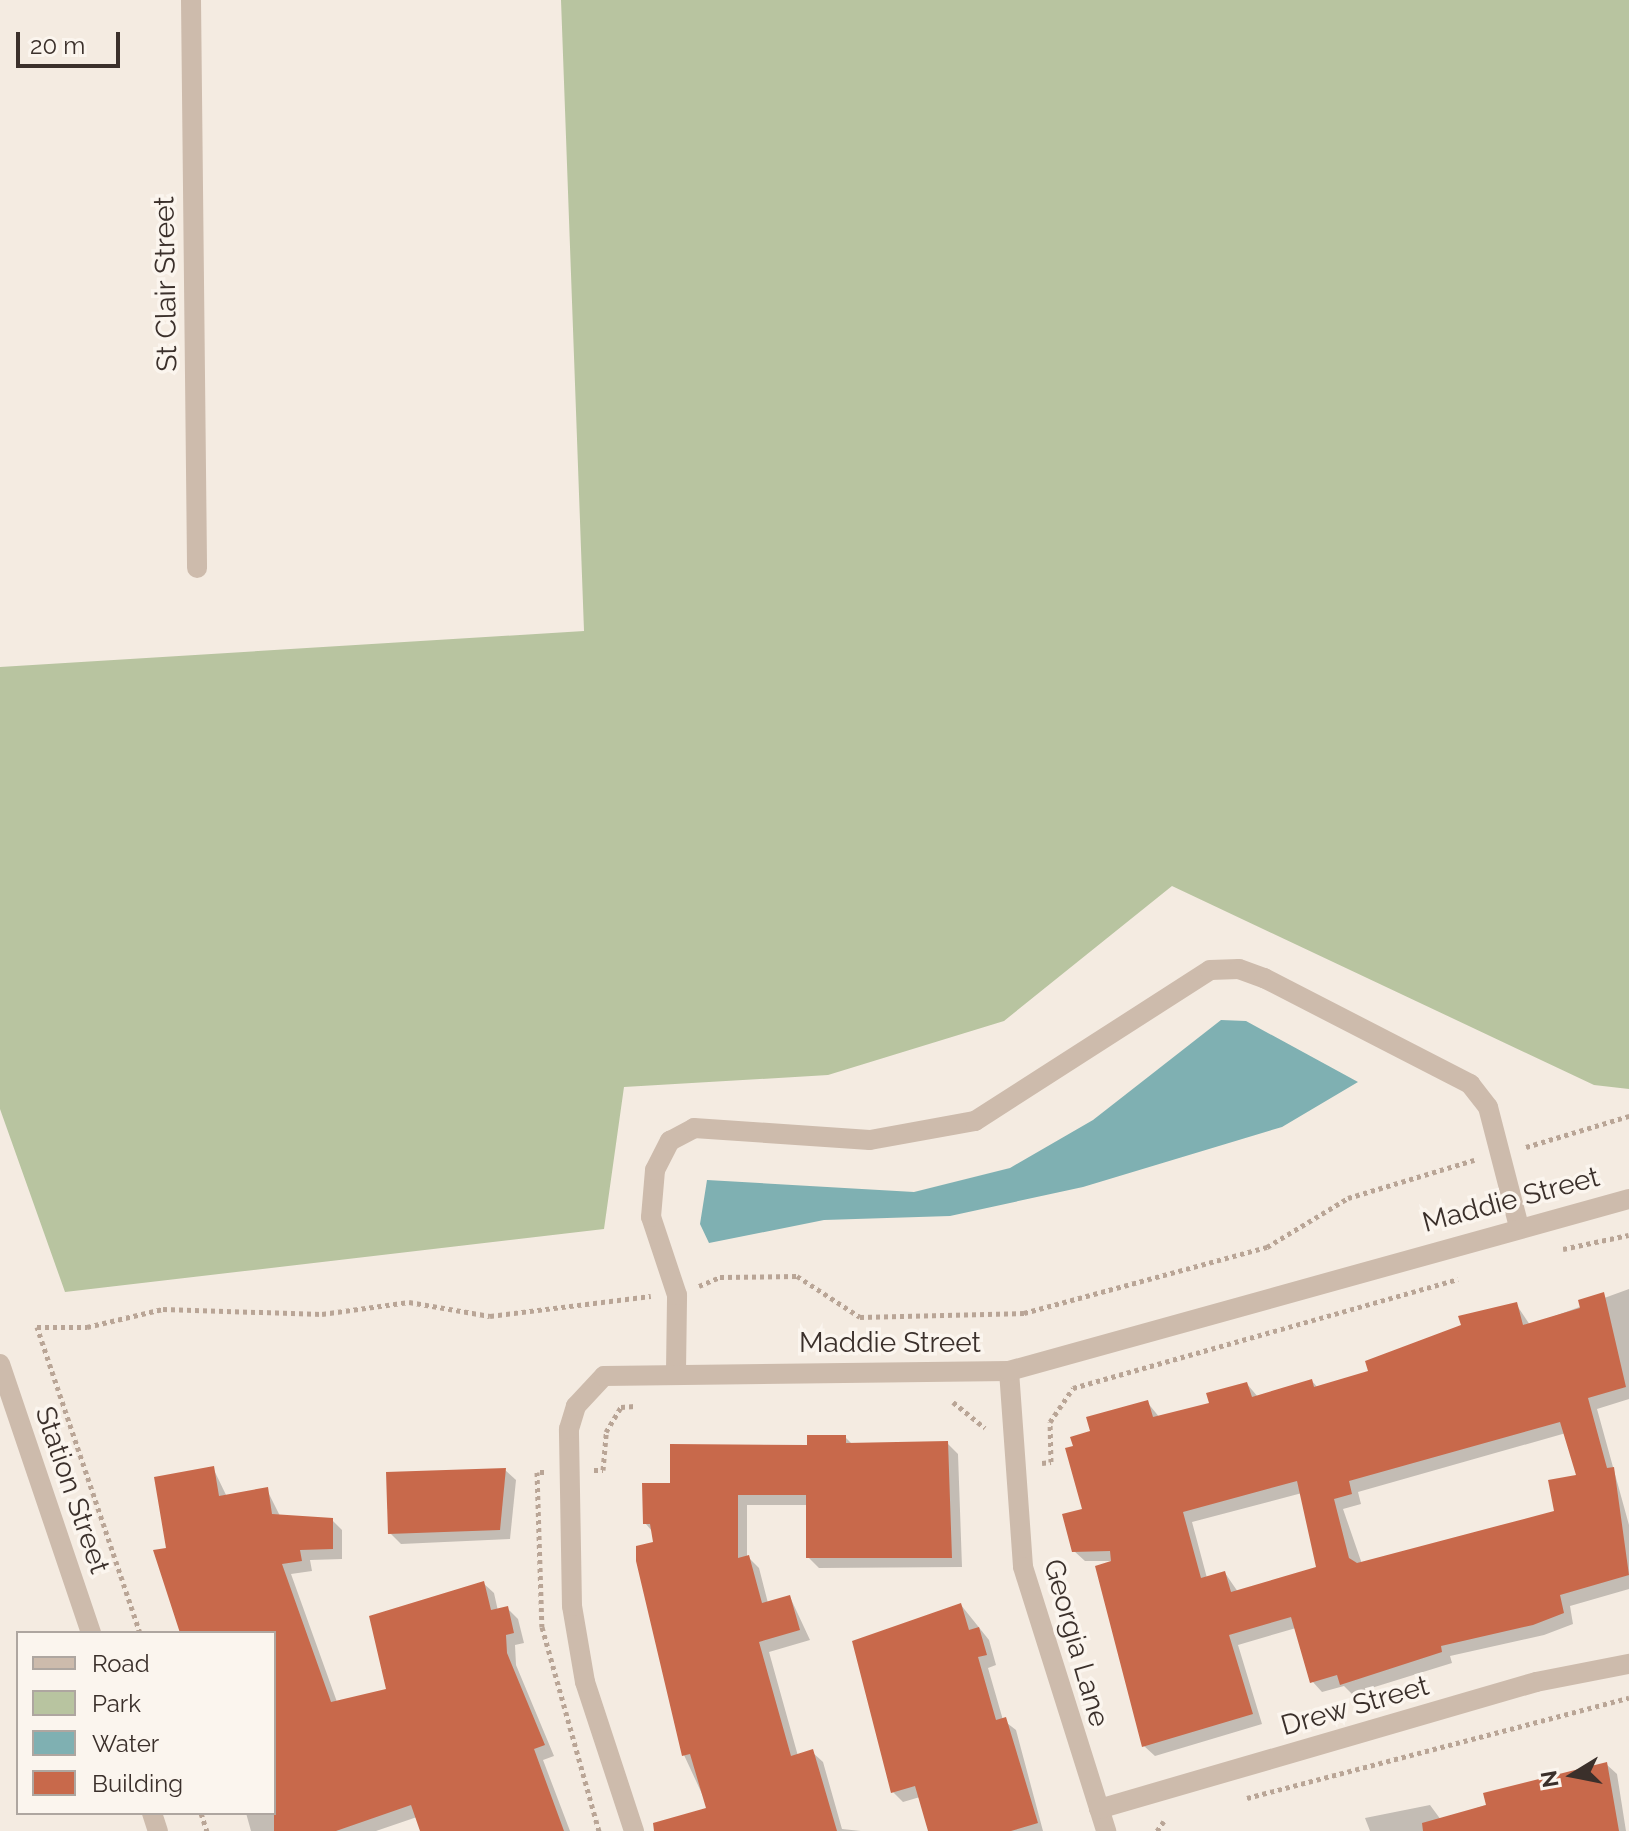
<!DOCTYPE html>
<style>
body{margin:0}
#map{position:relative;width:1629px;height:1831px;overflow:hidden;background:#f4ebe1;font-family:Raleway,sans-serif}
div>[style]{position:absolute}
.green>*{inset:0;background:#b8c4a0}
.water>*{inset:0;background:#7fb0b2}
.shadow>*{inset:0;background:#0003}
.building>*{inset:0;background:#c8694b}
.path>*{height:5px;margin-top:-2.5px;transform-origin:0;background:repeating-linear-gradient(90deg,#b9a596 0 4px,transparent 0 8px)}
.service>*{height:20px;margin:-10px;padding:0 10px;transform-origin:10px;border-radius:10px;background:#cdbbac}
.minor>*{height:20px;margin:-10px;padding:0 10px;transform-origin:10px;border-radius:10px;background:#cdbbac}
.tertiary>*{height:20px;margin:-10px;padding:0 10px;transform-origin:10px;border-radius:10px;background:#cdbbac}
span{translate:-50% -50%;white-space:nowrap;text-align:center;line-height:1.15;-webkit-text-stroke:7px #fbf5ee;paint-order:stroke}
.street-label{font-size:28px;color:#3b302b}
.legend{position:absolute;left:16px;top:1631px;width:260px;height:184px;box-sizing:border-box;background:#fbf5ee;border:2px solid #aea6a0;margin:0;padding:10px 14px;list-style:none;font-size:24px;color:#3b302b}
.legend li{display:flex;align-items:center;gap:16px;height:40px}
.legend b{width:40px;border:2px solid #aea6a0}
.north{position:absolute;left:1533px;top:1735px;width:80px;height:80px;-webkit-text-stroke:6px #fbf5ee;paint-order:stroke;rotate:260deg;font-size:22px;font-weight:700;line-height:32px;text-align:center;color:#3b302b}
.north::after{content:'';display:block;margin:auto;width:28px;height:36px;background:#3b302b;clip-path:polygon(50% 0,100% 100%,50% 72%,0 100%)}
.scale{position:absolute;left:16px;top:32px;width:104px;height:36px;box-sizing:border-box;border:4px solid #3b302b;border-top:0;padding-left:10px;font-size:24px;line-height:28px;white-space:nowrap;color:#3b302b;-webkit-text-stroke:6px #fbf5ee;paint-order:stroke}
</style>
<div id="map">
<div class="green">
<div style="clip-path:polygon(561px 0,1629px 0,1629px 1089px,1594px 1085px,1172px 886px,1004px 1021px,828px 1075px,624px 1087px,604px 1229px,65px 1292px,0 1109px,0 667px,584px 631px)"></div>
</div>
<div class="water">
<div style="clip-path:polygon(1221px 1020px,1246px 1021px,1358px 1082px,1282px 1127px,1083px 1187px,950px 1216px,824px 1220px,709px 1243px,700px 1224px,707px 1180px,914px 1192px,1010px 1168px,1093px 1120px)"></div>
</div>
<div class="shadow">
<div style="clip-path:polygon(evenodd,1629px 1289px,1629px 1399px,1597px 1409px,1629px 1525px,1629px 1589px,1570px 1606px,1573px 1624px,1544px 1635px,1450px 1656px,1452px 1663px,1352px 1694px,1344px 1686px,1322px 1692px,1312px 1681px,1296px 1628px,1238px 1645px,1262px 1724px,1155px 1756px,1144px 1746px,1115px 1561px,1085px 1561px,1074px 1551px,1085px 1511px,1075px 1447px,1147px 1402px,1160px 1418px,1212px 1404px,1247px 1384px,1258px 1397px,1312px 1381px,1318px 1388px,1370px 1372px,1516px 1304px,1530px 1325px,1629px 1289px,1566px 1433px,1579px 1476px,1557px 1512px,1362px 1564px,1343px 1509px,1361px 1504px,1358px 1492px,1566px 1433px,1629px 1289px,1302px 1493px,1319px 1569px,1238px 1592px,1225px 1573px,1207px 1578px,1192px 1522px,1302px 1493px)"></div>
<div style="clip-path:polygon(845px 1437px,853px 1445px,947px 1443px,958px 1454px,962px 1567px,819px 1568px,808px 1557px,808px 1505px,747px 1505px,747px 1556px,759px 1568px,768px 1603px,790px 1597px,810px 1640px,769px 1652px,798px 1756px,812px 1752px,823px 1762px,842px 1829px,861px 1831px,704px 1831px,709px 1809px,684px 1755px,653px 1532px,645px 1523px,672px 1485px)"></div>
<div style="clip-path:polygon(213px 1468px,227px 1497px,267px 1490px,280px 1516px,332px 1520px,342px 1530px,342px 1559px,310px 1560px,312px 1571px,291px 1574px,337px 1702px,388px 1691px,483px 1583px,494px 1593px,498px 1611px,507px 1608px,518px 1619px,524px 1643px,515px 1645px,516px 1665px,554px 1756px,543px 1760px,570px 1831px,423px 1831px,417px 1817px,376px 1831px,251px 1831px,246px 1813px,274px 1813px,274px 1633px,181px 1633px,155px 1552px,169px 1550px)"></div>
<div style="clip-path:polygon(505px 1470px,516px 1480px,510px 1539px,401px 1544px,390px 1533px)"></div>
<div style="clip-path:polygon(961px 1605px,989px 1640px,996px 1665px,988px 1668px,1003px 1720px,1016px 1730px,1043px 1831px,930px 1831px,920px 1797px,903px 1802px,893px 1792px)"></div>
<div style="clip-path:polygon(1606px 1764px,1617px 1774px,1626px 1831px,1370px 1831px,1365px 1818px,1430px 1805px,1441px 1820px)"></div>
</div>
<div class="building">
<div style="clip-path:polygon(evenodd,1604px 1292px,1626px 1387px,1588px 1398px,1607px 1468px,1614px 1467px,1629px 1575px,1560px 1595px,1564px 1613px,1533px 1625px,1441px 1646px,1442px 1652px,1340px 1685px,1337px 1675px,1310px 1683px,1291px 1617px,1229px 1635px,1253px 1714px,1142px 1747px,1095px 1566px,1111px 1561px,1110px 1551px,1072px 1552px,1062px 1514px,1082px 1509px,1065px 1448px,1073px 1446px,1070px 1437px,1090px 1431px,1086px 1417px,1148px 1400px,1153px 1417px,1209px 1403px,1206px 1393px,1247px 1382px,1252px 1397px,1312px 1379px,1314px 1387px,1368px 1371px,1365px 1361px,1461px 1325px,1458px 1316px,1517px 1302px,1523px 1325px,1580px 1308px,1578px 1300px,1604px 1292px,1560px 1422px,1576px 1475px,1548px 1480px,1554px 1511px,1357px 1563px,1349px 1558px,1334px 1499px,1352px 1494px,1349px 1481px,1560px 1422px,1604px 1292px,1297px 1481px,1316px 1567px,1231px 1592px,1225px 1571px,1201px 1578px,1183px 1512px,1297px 1481px)"></div>
<div style="clip-path:polygon(807px 1435px,846px 1435px,846px 1443px,948px 1441px,952px 1558px,806px 1558px,806px 1495px,738px 1495px,738px 1558px,749px 1555px,762px 1603px,790px 1595px,800px 1630px,759px 1642px,791px 1756px,813px 1749px,837px 1831px,654px 1831px,653px 1823px,706px 1808px,690px 1754px,682px 1756px,636px 1561px,636px 1546px,653px 1542px,650px 1524px,643px 1524px,642px 1483px,670px 1483px,670px 1444px,807px 1445px)"></div>
<div style="clip-path:polygon(214px 1466px,219px 1496px,268px 1487px,272px 1514px,333px 1518px,333px 1549px,300px 1550px,302px 1561px,282px 1564px,331px 1702px,386px 1689px,369px 1616px,484px 1581px,491px 1610px,508px 1606px,514px 1633px,506px 1635px,507px 1653px,545px 1745px,534px 1749px,564px 1831px,420px 1831px,411px 1805px,336px 1831px,274px 1831px,274px 1633px,180px 1633px,153px 1550px,166px 1548px,154px 1477px)"></div>
<div style="clip-path:polygon(506px 1468px,500px 1530px,388px 1534px,386px 1472px)"></div>
<div style="clip-path:polygon(961px 1603px,969px 1630px,979px 1627px,987px 1655px,978px 1657px,996px 1720px,1006px 1717px,1038px 1823px,1011px 1831px,928px 1831px,915px 1786px,891px 1793px,852px 1641px)"></div>
<div style="clip-path:polygon(1607px 1762px,1619px 1831px,1423px 1831px,1422px 1823px,1486px 1805px,1483px 1793px)"></div>
</div>
<div class="path">
<div style="left:1526px;top:1147px;width:108px;rotate:-16.8deg"></div>
<div style="left:1563px;top:1249px;width:67px;rotate:-12deg"></div>
<div style="left:699px;top:1286px;width:23px;rotate:-23deg"></div>
<div style="left:720px;top:1277px;width:77px;rotate:-0.7deg"></div>
<div style="left:797px;top:1276px;width:75px;rotate:33.1deg"></div>
<div style="left:860px;top:1317px;width:164px;rotate:-1.4deg"></div>
<div style="left:1024px;top:1313px;width:252px;rotate:-15.2deg"></div>
<div style="left:1267px;top:1247px;width:95px;rotate:-31.2deg"></div>
<div style="left:1348px;top:1198px;width:132px;rotate:-16.8deg"></div>
<div style="left:953px;top:1402px;width:41px;rotate:39.1deg"></div>
<div style="left:1042px;top:1463px;width:9px;rotate:-6deg"></div>
<div style="left:1051px;top:1462px;width:40px;rotate:-91.4deg"></div>
<div style="left:1050px;top:1422px;width:41px;rotate:-55.9deg"></div>
<div style="left:1073px;top:1388px;width:400px;rotate:-15.8deg"></div>
<div style="left:594px;top:1470px;width:9px"></div>
<div style="left:603px;top:1470px;width:38px;rotate:-85deg"></div>
<div style="left:606px;top:1432px;width:29px;rotate:-59deg"></div>
<div style="left:621px;top:1407px;width:14px;rotate:-4deg"></div>
<div style="left:544px;top:1472px;width:7px;rotate:180deg"></div>
<div style="left:537px;top:1472px;width:155px;rotate:88.2deg"></div>
<div style="left:542px;top:1627px;width:212px;rotate:74.4deg"></div>
<div style="left:140px;top:1633px;width:323px;rotate:-108.6deg"></div>
<div style="left:37px;top:1327px;width:50px"></div>
<div style="left:87px;top:1327px;width:78px;rotate:-13.3deg"></div>
<div style="left:163px;top:1309px;width:159px;rotate:1.8deg"></div>
<div style="left:322px;top:1314px;width:88px;rotate:-7.9deg"></div>
<div style="left:409px;top:1302px;width:82px;rotate:9.8deg"></div>
<div style="left:490px;top:1316px;width:162px;rotate:-7.1deg"></div>
<div style="left:1247px;top:1798px;width:395px;rotate:-14.7deg"></div>
<div style="left:201px;top:1813px;width:19px;rotate:72deg"></div>
<div style="left:1157px;top:1831px;width:12px;rotate:-55deg"></div>
</div>
<div class="service">
<div style="left:676px;top:1371px;width:76px;rotate:-89.2deg"></div>
<div style="left:677px;top:1295px;width:82px;rotate:-108.4deg"></div>
<div style="left:651px;top:1217px;width:47px;rotate:-85.1deg"></div>
<div style="left:655px;top:1170px;width:33px;rotate:-63deg"></div>
<div style="left:670px;top:1141px;width:27px;rotate:-28deg"></div>
<div style="left:694px;top:1128px;width:176px;rotate:3.9deg"></div>
<div style="left:870px;top:1140px;width:107px;rotate:-10.3deg"></div>
<div style="left:975px;top:1121px;width:279px;rotate:-32.7deg"></div>
<div style="left:1210px;top:970px;width:29px;rotate:-2deg"></div>
<div style="left:1239px;top:969px;width:27px;rotate:20deg"></div>
<div style="left:1264px;top:978px;width:232px;rotate:27.2deg"></div>
<div style="left:1470px;top:1084px;width:29px;rotate:52deg"></div>
<div style="left:1488px;top:1107px;width:124px;rotate:75.5deg"></div>
</div>
<div class="minor">
<div style="left:191px;top:0;width:568px;rotate:89.39deg"></div>
<div style="left:1009px;top:1371px;width:196px;rotate:85.9deg"></div>
<div style="left:1023px;top:1567px;width:277px;rotate:72.5deg"></div>
<div style="left:1099px;top:1809px;width:455px;rotate:-16.2deg"></div>
<div style="left:1536px;top:1682px;width:95px;rotate:-11deg"></div>
<div style="left:634px;top:1831px;width:157px;rotate:-108.2deg"></div>
<div style="left:585px;top:1682px;width:77px;rotate:-99.7deg"></div>
<div style="left:572px;top:1606px;width:177px;rotate:-91deg"></div>
<div style="left:569px;top:1429px;width:24px;rotate:-73deg"></div>
<div style="left:576px;top:1406px;width:41px;rotate:-47deg"></div>
<div style="left:604px;top:1376px;width:405px;rotate:-0.7deg"></div>
<div style="left:1009px;top:1371px;width:643px;rotate:-15.51deg"></div>
</div>
<div class="tertiary">
<div style="left:0;top:1364px;width:284px;rotate:71.3deg"></div>
<div style="left:152px;top:1813px;width:19px;rotate:72deg"></div>
</div>
<div class="street-label">
<span style="left:166px;top:284px;rotate:-91deg">St Clair Street</span>
<span style="left:1511px;top:1200px;rotate:-15deg">Maddie Street</span>
<span style="left:890px;top:1343px">Maddie Street</span>
<span style="left:72px;top:1490px;rotate:71deg">Station Street</span>
<span style="left:1076px;top:1643px;rotate:74deg">Georgia Lane</span>
<span style="left:1355px;top:1706px;rotate:-16deg">Drew Street</span>
</div>
<ul class="legend">
<li><b style="height:10px;background:#cdbbac"></b>Road</li>
<li><b style="height:22px;background:#b8c4a0"></b>Park</li>
<li><b style="height:22px;background:#7fb0b2"></b>Water</li>
<li><b style="height:22px;background:#c8694b"></b>Building</li>
</ul>
<div class="north">N</div>
<div class="scale">20 m</div>
</div>
